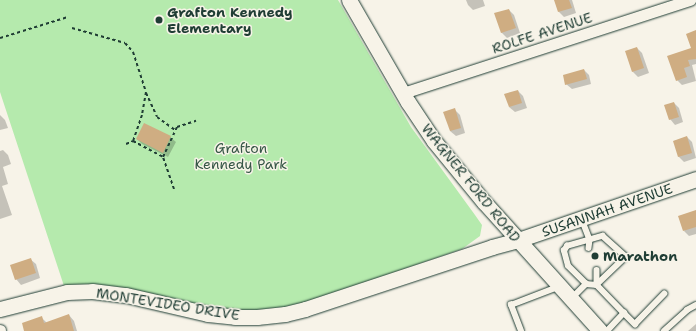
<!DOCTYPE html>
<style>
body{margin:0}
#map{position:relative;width:696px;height:331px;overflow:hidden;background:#f7f3e8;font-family:"Shantell Sans",sans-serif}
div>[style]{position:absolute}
.green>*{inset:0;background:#b5eaad}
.shadow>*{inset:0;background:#0003}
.building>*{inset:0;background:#cfad82}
.path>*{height:2px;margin-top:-1px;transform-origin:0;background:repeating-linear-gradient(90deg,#1f3d34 0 3px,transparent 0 6px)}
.roads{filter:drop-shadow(0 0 1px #1f3d34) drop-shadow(0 0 1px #1f3d34)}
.lane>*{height:5.5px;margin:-2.75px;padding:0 2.75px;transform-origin:2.75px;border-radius:2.75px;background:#f7f3e8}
.street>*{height:11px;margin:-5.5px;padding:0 5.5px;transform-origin:5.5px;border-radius:5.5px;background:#f7f3e8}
.secondary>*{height:15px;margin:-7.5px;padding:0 7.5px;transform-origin:7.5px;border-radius:7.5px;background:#f7f3e8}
.dots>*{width:11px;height:11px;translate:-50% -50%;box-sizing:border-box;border:2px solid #f7f3e8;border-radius:50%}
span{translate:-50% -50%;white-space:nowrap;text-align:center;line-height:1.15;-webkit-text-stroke:3px #f7f3e8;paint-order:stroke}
.poi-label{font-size:14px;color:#1f3d34;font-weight:700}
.left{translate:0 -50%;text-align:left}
.street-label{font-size:14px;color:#1f3d34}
.park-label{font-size:14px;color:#365746}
</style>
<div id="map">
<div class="green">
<div style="clip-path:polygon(0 0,338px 0,411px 127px,475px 215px,482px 225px,480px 236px,462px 249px,312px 301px,270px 311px,229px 311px,64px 286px,0 92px)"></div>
</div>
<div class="shadow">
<div style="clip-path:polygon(466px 0,483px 0,485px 6px,473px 10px,468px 5px)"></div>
<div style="clip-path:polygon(555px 0,572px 0,576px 13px,564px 17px,559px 12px)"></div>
<div style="clip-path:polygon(509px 10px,514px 15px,520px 33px,507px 38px,501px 32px)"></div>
<div style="clip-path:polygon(696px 31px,696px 64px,692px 65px,696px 81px,682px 85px,677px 80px,692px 49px)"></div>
<div style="clip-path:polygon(637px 48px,642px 53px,649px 73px,638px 77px,633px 72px)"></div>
<div style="clip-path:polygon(584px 70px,589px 75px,591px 84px,572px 89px,566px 84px)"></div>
<div style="clip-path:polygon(518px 91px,523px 96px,527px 108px,515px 112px,509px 107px)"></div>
<div style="clip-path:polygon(674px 103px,679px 108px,683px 122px,675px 125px,670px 119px)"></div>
<div style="clip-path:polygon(454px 109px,460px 115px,465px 133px,456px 136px,450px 131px)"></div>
<div style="clip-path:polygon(0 115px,5px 120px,8px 128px,0 130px)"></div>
<div style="clip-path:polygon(170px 137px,176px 142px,168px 157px,142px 144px,137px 139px)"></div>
<div style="clip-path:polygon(687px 137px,692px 142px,696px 158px,684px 162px,679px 157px,674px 141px)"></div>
<div style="clip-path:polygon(3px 150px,8px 155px,11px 164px,3px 167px,8px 184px,2px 186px,12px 215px,0 219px,0 151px)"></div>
<div style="clip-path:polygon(696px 212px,696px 234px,689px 236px,684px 231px)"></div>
<div style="clip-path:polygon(30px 259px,36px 264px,40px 278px,21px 285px,16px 279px)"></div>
<div style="clip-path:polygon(69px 315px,74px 321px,77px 331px,26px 331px,42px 318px,47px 323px)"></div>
<div style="clip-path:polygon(696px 324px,696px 331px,688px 331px)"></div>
</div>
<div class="building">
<div style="clip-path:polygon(554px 0,569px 0,572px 8px,558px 12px)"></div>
<div style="clip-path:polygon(509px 9px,516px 28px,501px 33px,494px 13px)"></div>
<div style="clip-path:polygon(696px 30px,696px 59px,688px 60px,690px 66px,684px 68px,687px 77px,676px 81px,667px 56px,691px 48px,686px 34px)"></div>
<div style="clip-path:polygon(637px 47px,644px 68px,632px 72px,625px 51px)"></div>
<div style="clip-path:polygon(584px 69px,587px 79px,565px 85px,563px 75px)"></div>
<div style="clip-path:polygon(518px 90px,522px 103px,509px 107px,504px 94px)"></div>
<div style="clip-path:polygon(674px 102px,679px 117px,669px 120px,664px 105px)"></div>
<div style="clip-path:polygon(455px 108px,461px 128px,450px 131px,443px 112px)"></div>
<div style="clip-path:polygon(144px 123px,171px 136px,163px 153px,136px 139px)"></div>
<div style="clip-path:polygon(687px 136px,692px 153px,678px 157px,673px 141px)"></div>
<div style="clip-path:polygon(696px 210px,696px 227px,683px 231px,678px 216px)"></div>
<div style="clip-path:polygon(31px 258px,36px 273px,15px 280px,10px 265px)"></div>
<div style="clip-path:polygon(69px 314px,74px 331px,24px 331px,22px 323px,42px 316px,44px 323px)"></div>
</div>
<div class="path">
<div style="left:72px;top:28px;width:55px;rotate:15.8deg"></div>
<div style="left:125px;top:43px;width:12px;rotate:48deg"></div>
<div style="left:133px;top:52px;width:42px;rotate:72deg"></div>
<div style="left:146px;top:92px;width:23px;rotate:100deg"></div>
<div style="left:142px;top:115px;width:28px;rotate:109deg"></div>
<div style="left:0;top:38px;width:71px;rotate:-17.2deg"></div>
<div style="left:146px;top:93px;width:26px;rotate:65deg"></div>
<div style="left:157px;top:117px;width:22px;rotate:36deg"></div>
<div style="left:126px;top:144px;width:8px;rotate:-23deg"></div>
<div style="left:133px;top:141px;width:34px;rotate:28deg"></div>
<div style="left:174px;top:189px;width:34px;rotate:-109deg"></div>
<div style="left:163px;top:157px;width:33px;rotate:-65deg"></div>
<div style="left:177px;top:127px;width:20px;rotate:-18deg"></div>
</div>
<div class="roads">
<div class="lane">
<div style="left:582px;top:219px;width:22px;rotate:69deg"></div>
<div style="left:590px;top:240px;width:8px;rotate:97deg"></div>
<div style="left:597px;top:270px;width:15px;rotate:90deg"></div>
<div style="left:586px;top:284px;width:25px;rotate:-135deg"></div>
<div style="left:568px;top:266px;width:16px;rotate:-105deg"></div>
<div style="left:564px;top:251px;width:6px;rotate:-59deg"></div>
<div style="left:567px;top:246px;width:37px;rotate:-16deg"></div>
<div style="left:603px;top:236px;width:31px;rotate:42deg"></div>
<div style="left:626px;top:257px;width:40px;rotate:136deg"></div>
<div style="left:572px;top:298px;width:20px;rotate:-45deg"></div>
<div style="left:586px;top:284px;width:11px;rotate:5deg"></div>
<div style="left:597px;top:285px;width:39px;rotate:46deg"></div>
<div style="left:521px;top:331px;width:28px;rotate:-111deg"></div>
<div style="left:511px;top:305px;width:50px;rotate:-21deg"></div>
<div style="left:607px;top:331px;width:25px;rotate:-47deg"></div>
<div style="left:624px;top:313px;width:16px;rotate:45deg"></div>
<div style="left:635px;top:324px;width:42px;rotate:-46deg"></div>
<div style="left:664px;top:331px;width:31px;rotate:-42deg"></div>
<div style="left:687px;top:310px;width:10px;rotate:-29deg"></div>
</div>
<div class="street">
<div style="left:403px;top:93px;width:302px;rotate:-18deg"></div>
<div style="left:0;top:330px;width:1px;rotate:90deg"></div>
</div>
<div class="secondary">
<div style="left:349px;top:0;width:118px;rotate:60deg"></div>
<div style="left:408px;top:102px;width:47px;rotate:56.3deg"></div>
<div style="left:434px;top:141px;width:79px;rotate:50.7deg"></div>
<div style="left:484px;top:202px;width:173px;rotate:48deg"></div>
<div style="left:0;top:309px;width:69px;rotate:-14.2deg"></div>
<div style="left:67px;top:292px;width:25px;rotate:-2deg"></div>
<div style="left:92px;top:291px;width:34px;rotate:7deg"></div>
<div style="left:126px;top:295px;width:84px;rotate:13deg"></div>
<div style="left:208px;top:314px;width:27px;rotate:6deg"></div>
<div style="left:235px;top:317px;width:22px"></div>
<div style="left:257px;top:317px;width:28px;rotate:-6deg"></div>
<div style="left:285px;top:314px;width:21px;rotate:-14deg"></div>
<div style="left:305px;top:309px;width:197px;rotate:-18.3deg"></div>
<div style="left:492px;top:247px;width:27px;rotate:-15deg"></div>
<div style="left:518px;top:240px;width:188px;rotate:-18.9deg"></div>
</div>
</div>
<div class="dots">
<div style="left:159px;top:20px;background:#1f3d34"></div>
<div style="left:595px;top:256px;background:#1f3d34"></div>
</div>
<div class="poi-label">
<span class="left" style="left:167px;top:20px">Grafton Kennedy<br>Elementary</span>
<span class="left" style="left:603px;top:256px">Marathon</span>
</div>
<div class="street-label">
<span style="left:542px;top:33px;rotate:-18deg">ROLFE AVENUE</span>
<span style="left:471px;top:183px;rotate:51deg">WAGNER FORD ROAD</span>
<span style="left:607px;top:210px;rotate:-19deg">SUSANNAH AVENUE</span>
<span style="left:168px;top:304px;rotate:9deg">MONTEVIDEO DRIVE</span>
</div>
<div class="park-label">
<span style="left:241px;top:156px">Grafton<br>Kennedy Park</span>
</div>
</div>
